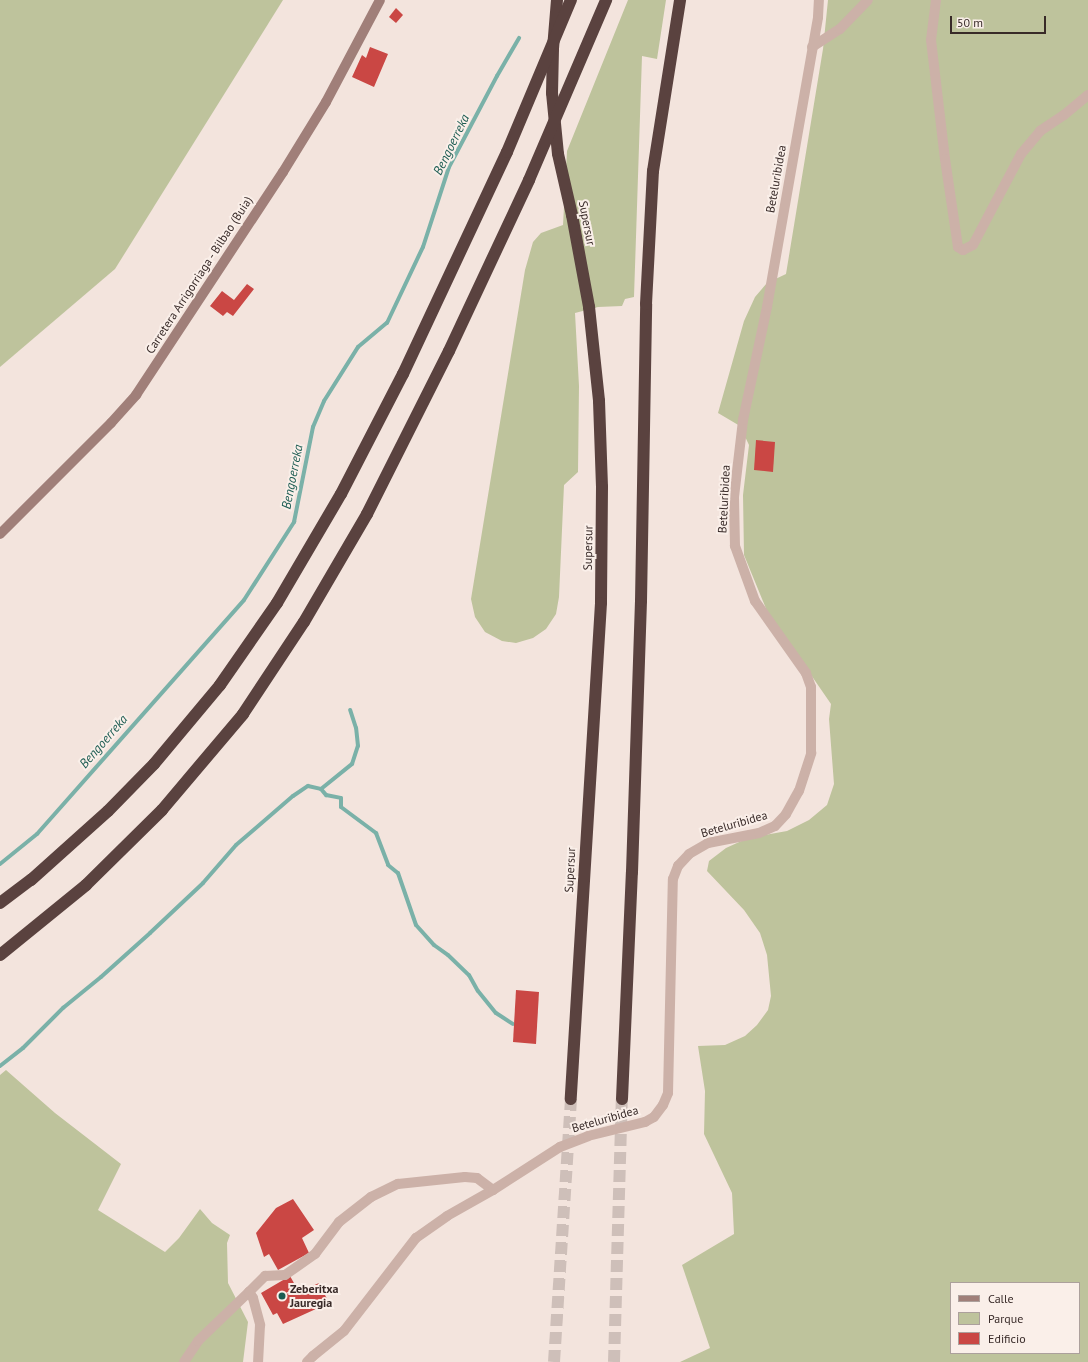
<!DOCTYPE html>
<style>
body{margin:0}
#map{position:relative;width:1088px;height:1362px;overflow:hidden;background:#f3e4dd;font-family:"PT Sans",sans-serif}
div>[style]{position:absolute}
.green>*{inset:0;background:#bec39c}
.stream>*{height:4px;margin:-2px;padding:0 2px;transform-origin:2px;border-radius:2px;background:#7ab1a8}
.building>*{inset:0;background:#ca4744}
.highway-tunnel>*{height:12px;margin-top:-6px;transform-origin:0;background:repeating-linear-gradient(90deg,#cebfb9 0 12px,transparent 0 18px)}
.street>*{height:10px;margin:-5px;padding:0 5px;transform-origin:5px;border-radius:5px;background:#ccb1a8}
.secondary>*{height:10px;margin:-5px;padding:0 5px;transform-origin:5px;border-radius:5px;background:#a07f79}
.highway>*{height:12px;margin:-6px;padding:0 6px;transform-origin:6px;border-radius:6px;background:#5a423f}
.dots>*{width:11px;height:11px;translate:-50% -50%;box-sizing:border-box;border:2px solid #faefe9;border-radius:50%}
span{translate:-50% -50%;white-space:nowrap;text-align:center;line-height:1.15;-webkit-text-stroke:4px #faefe9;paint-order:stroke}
.street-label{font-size:12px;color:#382a28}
.poi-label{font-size:12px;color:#382a28;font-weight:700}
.left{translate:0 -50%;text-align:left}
.water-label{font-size:13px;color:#1c5c52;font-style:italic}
.legend{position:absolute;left:950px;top:1282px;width:130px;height:72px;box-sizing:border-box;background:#faefe9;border:1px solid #aca09c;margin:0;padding:5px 7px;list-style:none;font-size:12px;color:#382a28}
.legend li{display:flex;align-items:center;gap:8px;height:20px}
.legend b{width:20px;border:1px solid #aca09c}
.scale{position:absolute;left:950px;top:16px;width:96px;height:18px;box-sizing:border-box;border:2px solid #382a28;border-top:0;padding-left:5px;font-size:12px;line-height:14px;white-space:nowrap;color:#382a28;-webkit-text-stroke:3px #faefe9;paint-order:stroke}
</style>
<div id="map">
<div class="green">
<div style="clip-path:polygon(0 0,283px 0,115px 269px,0 367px)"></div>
<div style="clip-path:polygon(628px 0,666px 0,657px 59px,642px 56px,634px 297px,625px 299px,622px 306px,598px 307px,575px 313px,579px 386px,578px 472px,564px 485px,559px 597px,556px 614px,546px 629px,533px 638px,516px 643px,502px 641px,485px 632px,475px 617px,471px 599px,525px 270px,533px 242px,541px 233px,563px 225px,567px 151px)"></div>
<div style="clip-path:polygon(evenodd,828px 0,1088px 0,1088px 1362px,680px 1362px,710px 1348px,682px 1265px,734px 1234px,732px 1193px,704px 1134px,705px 1091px,698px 1046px,725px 1045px,745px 1036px,757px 1025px,768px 1010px,771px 996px,767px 955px,760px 933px,744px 910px,707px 871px,709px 861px,726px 848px,748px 838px,787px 831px,809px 820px,827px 805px,834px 784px,829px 719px,831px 704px,767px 611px,744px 555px,743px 495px,749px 445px,740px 426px,718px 413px,744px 321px,755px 297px,767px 283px,786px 274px,823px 49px,828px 0,951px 1283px,1079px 1283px,1079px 1353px,951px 1353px,951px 1283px)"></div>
<div style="clip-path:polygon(6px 1070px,55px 1113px,121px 1164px,98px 1210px,165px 1252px,179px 1238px,200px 1209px,212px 1223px,230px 1235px,227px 1243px,228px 1283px,248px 1322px,243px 1362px,0 1362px,0 1075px)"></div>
</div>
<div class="stream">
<div style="left:321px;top:789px;width:8px;rotate:50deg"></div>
<div style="left:326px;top:795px;width:15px;rotate:11deg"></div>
<div style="left:341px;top:798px;width:9px;rotate:90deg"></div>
<div style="left:341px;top:807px;width:44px;rotate:36.6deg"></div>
<div style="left:376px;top:833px;width:34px;rotate:69deg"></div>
<div style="left:388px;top:865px;width:13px;rotate:39deg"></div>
<div style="left:398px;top:873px;width:55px;rotate:70.9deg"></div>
<div style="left:416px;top:925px;width:27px;rotate:48deg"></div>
<div style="left:434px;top:945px;width:17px;rotate:36deg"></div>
<div style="left:448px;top:955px;width:29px;rotate:44deg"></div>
<div style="left:469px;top:975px;width:18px;rotate:61deg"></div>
<div style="left:478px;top:991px;width:28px;rotate:51deg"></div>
<div style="left:496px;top:1013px;width:20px;rotate:33deg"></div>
<div style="left:0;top:864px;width:48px;rotate:-39deg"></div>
<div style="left:37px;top:834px;width:312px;rotate:-48.5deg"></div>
<div style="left:244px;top:600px;width:93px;rotate:-57.3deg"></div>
<div style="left:294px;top:522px;width:97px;rotate:-78.7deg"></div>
<div style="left:313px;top:427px;width:28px;rotate:-67deg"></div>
<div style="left:324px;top:401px;width:64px;rotate:-57.8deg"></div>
<div style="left:358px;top:347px;width:38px;rotate:-40deg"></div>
<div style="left:387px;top:323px;width:84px;rotate:-64.7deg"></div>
<div style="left:423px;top:247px;width:84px;rotate:-72deg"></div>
<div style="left:449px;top:167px;width:103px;rotate:-62.2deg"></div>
<div style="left:497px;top:76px;width:44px;rotate:-59.9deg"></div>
<div style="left:0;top:1066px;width:29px;rotate:-38deg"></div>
<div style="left:23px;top:1048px;width:57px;rotate:-45deg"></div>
<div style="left:63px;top:1008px;width:49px;rotate:-39.2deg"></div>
<div style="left:101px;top:977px;width:66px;rotate:-41.9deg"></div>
<div style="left:150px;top:933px;width:73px;rotate:-43.3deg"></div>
<div style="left:203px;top:883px;width:50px;rotate:-49deg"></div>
<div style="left:236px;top:845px;width:75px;rotate:-40.7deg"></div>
<div style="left:293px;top:796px;width:18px;rotate:-34deg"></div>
<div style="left:308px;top:786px;width:13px;rotate:13deg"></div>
<div style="left:321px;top:789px;width:40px;rotate:-39deg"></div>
<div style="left:352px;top:764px;width:19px;rotate:-72deg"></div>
<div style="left:358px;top:746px;width:18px;rotate:-96deg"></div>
<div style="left:356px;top:728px;width:19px;rotate:-108deg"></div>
</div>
<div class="building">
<div style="clip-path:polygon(396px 8px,403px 15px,396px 23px,389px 17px)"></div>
<div style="clip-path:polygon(370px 47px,388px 54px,374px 87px,352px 77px,362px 55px,366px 58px)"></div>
<div style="clip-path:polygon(247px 284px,254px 289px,233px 316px,227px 312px,223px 316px,210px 306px,222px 291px,234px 300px)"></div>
<div style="clip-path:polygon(756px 440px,775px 442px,773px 472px,754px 470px)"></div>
<div style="clip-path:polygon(516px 990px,539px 992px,536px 1044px,513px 1042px)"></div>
<div style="clip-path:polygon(293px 1199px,314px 1230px,302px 1238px,309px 1253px,278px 1270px,269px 1254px,264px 1257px,256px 1233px,276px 1208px)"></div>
<div style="clip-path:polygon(290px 1276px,299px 1292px,319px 1283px,329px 1303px,283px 1324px,277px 1313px,273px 1315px,261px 1293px)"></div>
</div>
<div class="highway-tunnel">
<div style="left:554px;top:1362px;width:264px;rotate:-86.3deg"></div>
<div style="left:614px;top:1362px;width:263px;rotate:-88.3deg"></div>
</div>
<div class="street">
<div style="left:936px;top:0;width:40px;rotate:97.1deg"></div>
<div style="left:931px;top:40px;width:120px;rotate:83.3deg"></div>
<div style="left:945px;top:159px;width:89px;rotate:81.6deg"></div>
<div style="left:958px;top:247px;width:6px;rotate:31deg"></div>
<div style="left:963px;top:250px;width:11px;rotate:-27deg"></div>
<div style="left:973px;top:245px;width:103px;rotate:-62.2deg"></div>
<div style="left:1021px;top:154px;width:30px;rotate:-50deg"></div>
<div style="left:1040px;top:131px;width:29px;rotate:-34deg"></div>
<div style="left:1064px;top:115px;width:31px;rotate:-40deg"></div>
<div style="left:812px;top:47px;width:33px;rotate:-33deg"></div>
<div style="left:840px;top:29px;width:40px;rotate:-46deg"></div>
<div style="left:249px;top:1292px;width:23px;rotate:-45deg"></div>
<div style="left:265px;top:1276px;width:20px;rotate:-3deg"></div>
<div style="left:285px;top:1275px;width:37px;rotate:-35deg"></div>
<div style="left:315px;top:1254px;width:40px;rotate:-53deg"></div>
<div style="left:339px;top:1222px;width:41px;rotate:-38deg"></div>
<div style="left:371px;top:1197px;width:30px;rotate:-26deg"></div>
<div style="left:398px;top:1184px;width:67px;rotate:-6deg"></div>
<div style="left:465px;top:1177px;width:12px;rotate:5deg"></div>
<div style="left:477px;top:1178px;width:20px;rotate:37deg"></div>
<div style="left:184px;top:1362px;width:25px;rotate:-56deg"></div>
<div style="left:198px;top:1341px;width:71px;rotate:-43.9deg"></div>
<div style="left:249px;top:1292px;width:7px;rotate:56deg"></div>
<div style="left:253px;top:1298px;width:28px;rotate:75deg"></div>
<div style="left:260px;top:1325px;width:37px;rotate:93deg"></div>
<div style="left:307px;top:1362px;width:8px;rotate:-45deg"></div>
<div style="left:313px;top:1356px;width:40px;rotate:-39deg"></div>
<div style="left:344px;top:1331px;width:118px;rotate:-52.3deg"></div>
<div style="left:416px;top:1238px;width:38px;rotate:-35deg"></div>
<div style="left:447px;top:1216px;width:53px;rotate:-29.5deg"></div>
<div style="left:493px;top:1190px;width:80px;rotate:-32.7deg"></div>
<div style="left:560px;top:1147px;width:30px;rotate:-21deg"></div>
<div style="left:588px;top:1136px;width:59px;rotate:-13.8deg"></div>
<div style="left:645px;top:1122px;width:10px;rotate:-29deg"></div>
<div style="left:654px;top:1117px;width:15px;rotate:-53deg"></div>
<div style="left:663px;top:1105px;width:13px;rotate:-67deg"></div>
<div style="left:668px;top:1093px;width:214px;rotate:-88.7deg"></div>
<div style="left:673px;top:879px;width:14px;rotate:-69deg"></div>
<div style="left:678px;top:866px;width:16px;rotate:-47deg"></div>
<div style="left:689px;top:854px;width:22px;rotate:-30deg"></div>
<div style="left:708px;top:843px;width:52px;rotate:-11.1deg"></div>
<div style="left:759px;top:833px;width:17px;rotate:-24deg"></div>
<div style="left:775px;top:826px;width:16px;rotate:-47deg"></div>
<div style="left:786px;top:814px;width:26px;rotate:-61deg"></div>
<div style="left:799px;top:791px;width:40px;rotate:-72deg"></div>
<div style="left:811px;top:753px;width:66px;rotate:-90deg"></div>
<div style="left:811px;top:687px;width:15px;rotate:-110deg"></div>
<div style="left:806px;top:673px;width:88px;rotate:-125.3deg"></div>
<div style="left:755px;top:601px;width:59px;rotate:-110deg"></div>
<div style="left:735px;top:546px;width:49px;rotate:-91.2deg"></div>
<div style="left:734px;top:497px;width:78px;rotate:-83.3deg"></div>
<div style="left:743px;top:420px;width:116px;rotate:-78deg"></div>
<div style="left:767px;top:307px;width:294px;rotate:-80deg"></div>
<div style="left:818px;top:17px;width:17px;rotate:-87deg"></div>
</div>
<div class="secondary">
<div style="left:0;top:534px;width:157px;rotate:-45deg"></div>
<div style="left:111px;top:423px;width:38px;rotate:-48deg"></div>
<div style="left:136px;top:395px;width:267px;rotate:-56.6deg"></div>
<div style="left:283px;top:172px;width:82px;rotate:-58.4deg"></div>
<div style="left:326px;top:102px;width:115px;rotate:-62.1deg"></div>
</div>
<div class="highway">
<div style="left:557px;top:0;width:49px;rotate:94.7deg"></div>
<div style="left:553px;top:49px;width:44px;rotate:91.3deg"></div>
<div style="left:552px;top:93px;width:61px;rotate:84.4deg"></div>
<div style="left:558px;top:154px;width:63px;rotate:77.1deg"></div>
<div style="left:572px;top:215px;width:94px;rotate:79.5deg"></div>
<div style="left:589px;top:307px;width:95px;rotate:83.9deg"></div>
<div style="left:599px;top:401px;width:86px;rotate:88deg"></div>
<div style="left:602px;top:487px;width:116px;rotate:90.5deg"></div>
<div style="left:601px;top:603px;width:497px;rotate:93.5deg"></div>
<div style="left:0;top:903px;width:39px;rotate:-37deg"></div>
<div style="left:31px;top:880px;width:103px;rotate:-41.9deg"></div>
<div style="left:108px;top:811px;width:66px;rotate:-45.6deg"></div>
<div style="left:154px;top:764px;width:103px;rotate:-50.1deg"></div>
<div style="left:220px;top:685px;width:100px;rotate:-55.2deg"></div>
<div style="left:277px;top:603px;width:126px;rotate:-59.6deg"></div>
<div style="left:341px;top:494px;width:135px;rotate:-62.7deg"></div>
<div style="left:403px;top:374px;width:245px;rotate:-64.9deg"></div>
<div style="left:507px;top:152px;width:165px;rotate:-67.2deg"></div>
<div style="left:0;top:955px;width:111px;rotate:-39.1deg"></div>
<div style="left:86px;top:885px;width:107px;rotate:-44.6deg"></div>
<div style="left:162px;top:810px;width:126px;rotate:-49.8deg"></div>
<div style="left:243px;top:714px;width:110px;rotate:-56.5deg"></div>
<div style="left:304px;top:622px;width:125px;rotate:-59.7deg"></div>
<div style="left:367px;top:514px;width:182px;rotate:-63.3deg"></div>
<div style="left:449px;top:351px;width:189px;rotate:-64.9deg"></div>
<div style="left:529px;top:180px;width:196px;rotate:-66.8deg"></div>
<div style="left:622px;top:1099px;width:227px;rotate:-87.5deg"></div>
<div style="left:632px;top:872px;width:271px;rotate:-88.1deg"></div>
<div style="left:641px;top:601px;width:297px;rotate:-89deg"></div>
<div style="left:646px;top:304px;width:133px;rotate:-87deg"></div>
<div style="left:653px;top:171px;width:173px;rotate:-81deg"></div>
</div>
<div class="dots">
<div style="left:282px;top:1296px;background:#1c5c52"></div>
</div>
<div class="street-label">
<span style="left:776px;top:179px;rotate:-80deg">Beteluribidea</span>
<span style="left:587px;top:223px;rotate:79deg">Supersur</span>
<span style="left:199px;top:275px;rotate:-57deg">Carretera Arrigorriaga - Bilbao (Buia)</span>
<span style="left:724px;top:499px;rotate:-87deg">Beteluribidea</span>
<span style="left:588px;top:548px;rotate:-89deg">Supersur</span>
<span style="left:734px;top:824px;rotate:-16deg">Beteluribidea</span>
<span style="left:570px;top:870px;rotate:-87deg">Supersur</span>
<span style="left:605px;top:1119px;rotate:-16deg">Beteluribidea</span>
</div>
<div class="poi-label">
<span class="left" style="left:290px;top:1296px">Zeberitxa<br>Jauregia</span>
</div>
<div class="water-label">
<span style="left:452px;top:145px;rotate:-64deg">Bengoerreka</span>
<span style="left:293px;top:477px;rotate:-79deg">Bengoerreka</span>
<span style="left:104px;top:742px;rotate:-49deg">Bengoerreka</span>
</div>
<ul class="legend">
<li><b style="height:5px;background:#a07f79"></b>Calle</li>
<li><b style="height:11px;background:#bec39c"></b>Parque</li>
<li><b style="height:11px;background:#ca4744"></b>Edificio</li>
</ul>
<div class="scale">50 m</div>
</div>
